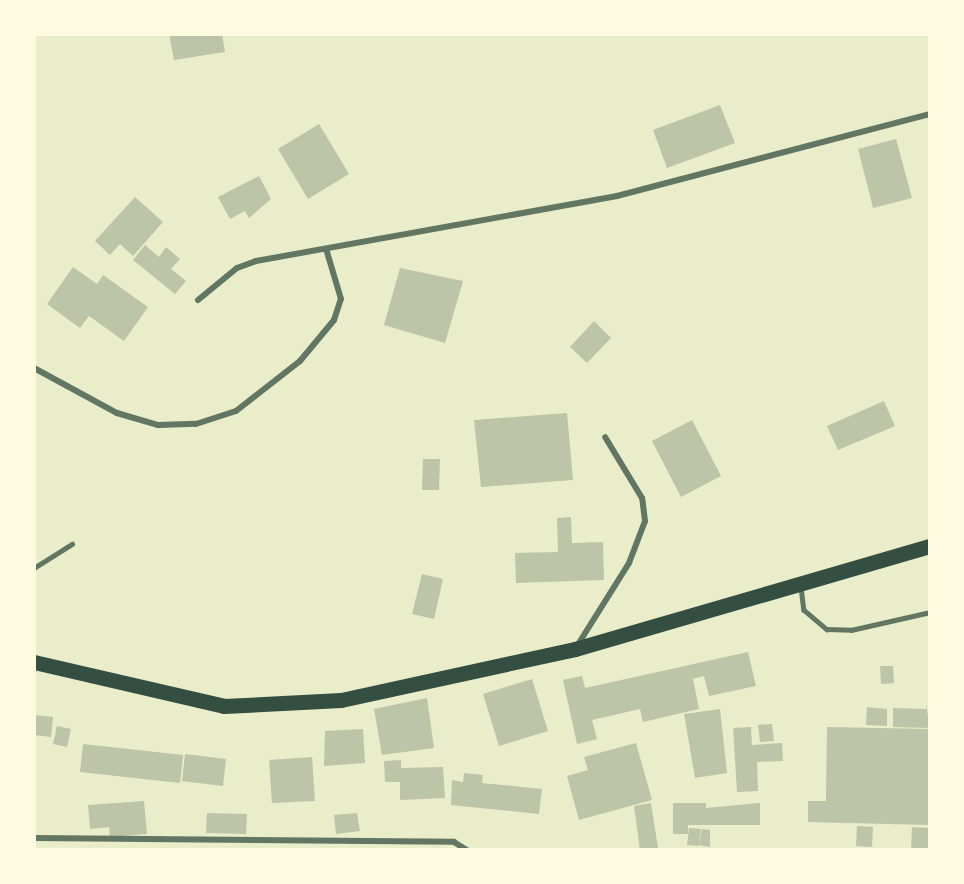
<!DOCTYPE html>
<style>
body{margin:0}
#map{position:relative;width:964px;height:884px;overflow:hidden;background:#e9edc9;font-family:"Asap Condensed",sans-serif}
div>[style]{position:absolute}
.building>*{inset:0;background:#bcc5a7}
.service>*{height:4.5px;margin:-2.25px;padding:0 2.25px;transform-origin:2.25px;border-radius:2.25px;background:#617663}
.minor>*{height:6px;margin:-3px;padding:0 3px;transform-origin:3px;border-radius:3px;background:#617663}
.primary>*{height:15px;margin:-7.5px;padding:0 7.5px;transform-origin:7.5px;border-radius:7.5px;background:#344e41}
span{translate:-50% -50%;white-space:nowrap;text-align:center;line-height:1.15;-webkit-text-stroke:4.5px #fefae0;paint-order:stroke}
.frame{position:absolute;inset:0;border:36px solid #fefae0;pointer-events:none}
</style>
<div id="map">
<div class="building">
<div style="clip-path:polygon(169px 34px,222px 34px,225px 52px,174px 60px)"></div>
<div style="clip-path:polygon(720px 105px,735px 143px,667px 168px,653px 130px)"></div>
<div style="clip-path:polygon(319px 124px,349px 174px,308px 199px,278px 149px)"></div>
<div style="clip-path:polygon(896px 139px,912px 198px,873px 208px,858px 149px)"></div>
<div style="clip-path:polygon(259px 176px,271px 199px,249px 218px,245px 211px,230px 219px,218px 197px)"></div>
<div style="clip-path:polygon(135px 197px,163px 222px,133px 256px,120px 244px,110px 255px,95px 241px)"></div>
<div style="clip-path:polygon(145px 245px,159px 257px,166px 247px,180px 259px,171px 269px,186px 281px,175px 294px,133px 260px)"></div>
<div style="clip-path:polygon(73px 267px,97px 284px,103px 275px,148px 307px,124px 341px,89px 316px,80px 328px,47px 304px)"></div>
<div style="clip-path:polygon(400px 268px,463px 281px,445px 343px,384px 325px)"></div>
<div style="clip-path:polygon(594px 321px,611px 338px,587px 363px,570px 347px)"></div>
<div style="clip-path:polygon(884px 401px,895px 426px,838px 450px,827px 426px)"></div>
<div style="clip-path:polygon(567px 413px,573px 480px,481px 487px,474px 420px)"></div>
<div style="clip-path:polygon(692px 420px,721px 476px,681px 497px,652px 441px)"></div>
<div style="clip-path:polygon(423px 459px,440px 459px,439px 490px,422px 490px)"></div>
<div style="clip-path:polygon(571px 517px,572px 543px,603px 542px,604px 580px,516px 583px,515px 553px,558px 552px,557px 518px)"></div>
<div style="clip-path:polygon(422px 574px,443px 579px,434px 619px,412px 614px)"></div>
<div style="clip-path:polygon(748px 652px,756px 686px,709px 696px,704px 676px,693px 679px,699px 709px,643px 722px,640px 709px,592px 720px,597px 739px,577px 744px,563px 680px,582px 676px,585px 688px)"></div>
<div style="clip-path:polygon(880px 666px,893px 666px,894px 683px,881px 684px)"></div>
<div style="clip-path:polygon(532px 679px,548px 731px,499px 746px,483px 694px)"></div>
<div style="clip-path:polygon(427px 698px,434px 748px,382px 755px,374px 709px)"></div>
<div style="clip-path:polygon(926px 704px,930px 728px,893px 727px,893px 708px,926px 709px)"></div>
<div style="clip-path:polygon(867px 707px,887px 709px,887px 726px,866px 725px)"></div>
<div style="clip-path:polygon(720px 709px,727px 773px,695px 778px,684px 714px)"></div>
<div style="clip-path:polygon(34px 715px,53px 717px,51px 737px,34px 735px)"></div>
<div style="clip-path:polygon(772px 724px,774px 741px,760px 742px,758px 725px)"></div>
<div style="clip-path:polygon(57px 726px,71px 729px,67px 747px,53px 744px)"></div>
<div style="clip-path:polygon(751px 727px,752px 745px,782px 743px,783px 761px,757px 762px,758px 791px,737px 792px,733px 728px)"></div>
<div style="clip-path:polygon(827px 727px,930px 729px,930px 825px,808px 822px,808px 801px,826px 801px)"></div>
<div style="clip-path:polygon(363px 729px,365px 763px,324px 766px,325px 731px)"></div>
<div style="clip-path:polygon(636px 743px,652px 800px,579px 820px,567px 776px,588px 770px,584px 757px)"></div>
<div style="clip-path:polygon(83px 744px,183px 755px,180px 783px,80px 772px)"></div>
<div style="clip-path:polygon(185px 754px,226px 759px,223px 786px,182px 781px)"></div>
<div style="clip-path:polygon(312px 757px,315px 801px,272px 803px,269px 760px)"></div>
<div style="clip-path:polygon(401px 760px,401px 768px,443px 767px,445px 798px,400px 800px,400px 782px,385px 782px,384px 761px)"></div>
<div style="clip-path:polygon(464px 773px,483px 775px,482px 783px,542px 789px,539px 814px,451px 805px,452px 780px,463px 782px)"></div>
<div style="clip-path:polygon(144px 801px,147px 834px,110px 837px,109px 827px,90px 829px,88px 805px)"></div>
<div style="clip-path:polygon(651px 803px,658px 848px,640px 850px,634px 806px)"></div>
<div style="clip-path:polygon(673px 803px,706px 803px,706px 808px,760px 803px,760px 825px,688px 825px,688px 834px,673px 834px)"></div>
<div style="clip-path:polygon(207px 813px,247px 814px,246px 834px,206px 833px)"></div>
<div style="clip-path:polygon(357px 813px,360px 831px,336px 834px,334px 815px)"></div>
<div style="clip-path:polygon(857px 826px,873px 827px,872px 847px,856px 846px)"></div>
<div style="clip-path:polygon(912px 827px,930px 828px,930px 850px,911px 850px)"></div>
<div style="clip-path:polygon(689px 828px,701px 829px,699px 846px,687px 845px)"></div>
<div style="clip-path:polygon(702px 829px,710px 830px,710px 847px,699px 845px)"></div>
</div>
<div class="service">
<div style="left:34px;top:568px;width:45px;rotate:-32.3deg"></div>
<div style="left:801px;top:587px;width:23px;rotate:83deg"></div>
<div style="left:804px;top:610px;width:30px;rotate:40deg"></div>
<div style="left:827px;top:629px;width:24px;rotate:2deg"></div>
<div style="left:851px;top:630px;width:81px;rotate:-12.8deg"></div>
</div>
<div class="minor">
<div style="left:198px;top:300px;width:50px;rotate:-39.4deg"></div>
<div style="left:237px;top:268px;width:20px;rotate:-20deg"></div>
<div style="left:256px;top:261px;width:367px;rotate:-10.2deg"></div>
<div style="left:617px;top:196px;width:324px;rotate:-14.7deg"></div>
<div style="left:34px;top:368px;width:94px;rotate:28.5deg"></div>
<div style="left:117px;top:413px;width:43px;rotate:16.3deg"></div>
<div style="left:158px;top:425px;width:38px;rotate:-2deg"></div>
<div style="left:196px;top:424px;width:42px;rotate:-18deg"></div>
<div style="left:236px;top:411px;width:81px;rotate:-38deg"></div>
<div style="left:300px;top:361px;width:53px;rotate:-50.3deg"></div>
<div style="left:334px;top:320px;width:22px;rotate:-72deg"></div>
<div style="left:341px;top:299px;width:49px;rotate:-106.6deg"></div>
<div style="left:577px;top:646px;width:98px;rotate:-57.9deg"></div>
<div style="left:629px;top:563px;width:45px;rotate:-69.1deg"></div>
<div style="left:645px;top:521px;width:23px;rotate:-97deg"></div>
<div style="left:642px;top:498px;width:71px;rotate:-121.2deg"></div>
<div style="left:34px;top:838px;width:420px;rotate:0.5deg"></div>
<div style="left:454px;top:842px;width:15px;rotate:32deg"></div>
</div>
<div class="primary">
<div style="left:34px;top:662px;width:195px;rotate:13deg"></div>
<div style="left:224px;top:706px;width:117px;rotate:-2.9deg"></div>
<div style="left:341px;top:700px;width:239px;rotate:-12.3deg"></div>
<div style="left:575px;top:649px;width:370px;rotate:-16.2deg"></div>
</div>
<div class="frame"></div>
</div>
